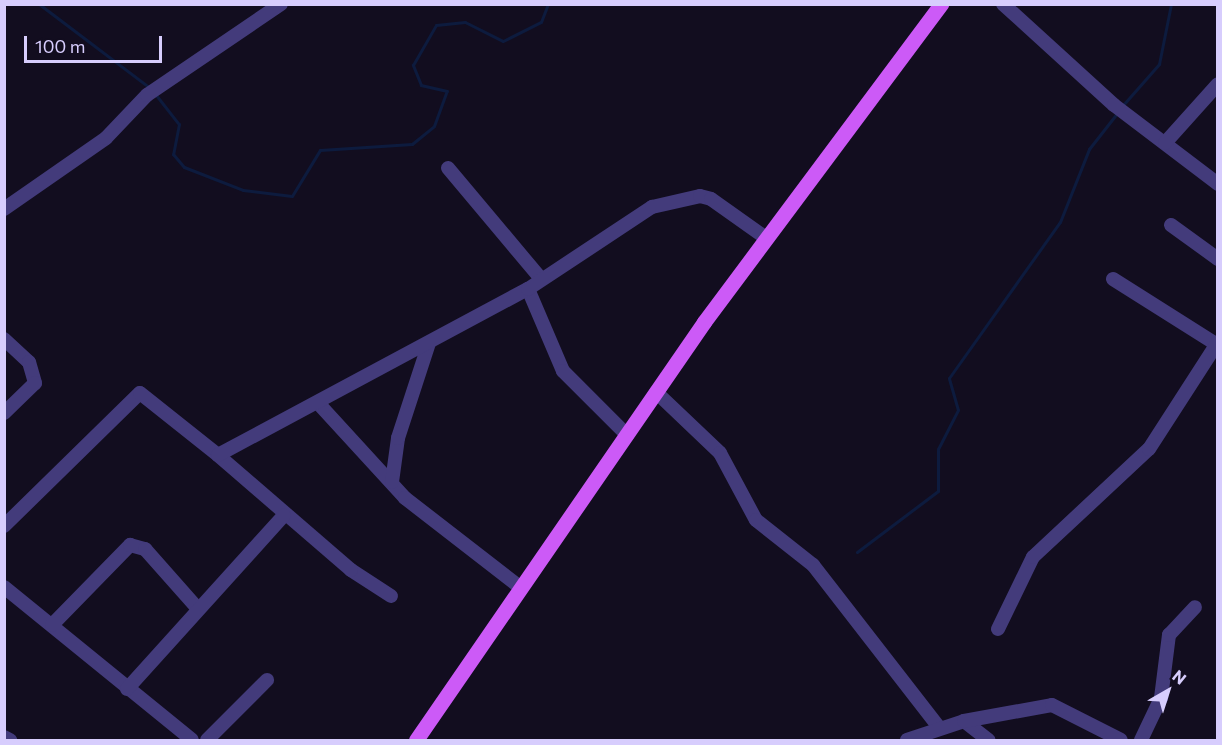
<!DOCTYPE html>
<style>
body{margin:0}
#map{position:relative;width:1222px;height:745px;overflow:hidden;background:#120d1f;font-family:Commissioner,sans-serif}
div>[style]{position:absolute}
.stream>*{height:3px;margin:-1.5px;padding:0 1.5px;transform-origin:1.5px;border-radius:1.5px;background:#0d1b3e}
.minor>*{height:14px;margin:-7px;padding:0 7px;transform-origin:7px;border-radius:7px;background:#433b7b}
.major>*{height:15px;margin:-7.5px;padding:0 7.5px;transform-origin:7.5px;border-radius:7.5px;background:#cc5af7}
span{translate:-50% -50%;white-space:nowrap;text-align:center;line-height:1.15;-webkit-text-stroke:5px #120d1f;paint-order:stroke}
.frame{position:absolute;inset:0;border:6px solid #d7cdfd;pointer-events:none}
.north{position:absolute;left:1138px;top:661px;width:60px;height:60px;-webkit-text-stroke:4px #120d1f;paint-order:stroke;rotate:39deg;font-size:16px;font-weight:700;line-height:24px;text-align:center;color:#d7cdfd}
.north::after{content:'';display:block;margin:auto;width:21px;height:27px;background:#d7cdfd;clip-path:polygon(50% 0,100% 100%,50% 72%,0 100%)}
.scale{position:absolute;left:24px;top:36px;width:138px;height:27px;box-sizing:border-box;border:3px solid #d7cdfd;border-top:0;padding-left:8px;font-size:18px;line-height:21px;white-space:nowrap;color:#d7cdfd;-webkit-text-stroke:4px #120d1f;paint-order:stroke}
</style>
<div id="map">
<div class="stream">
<div style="left:39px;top:4px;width:139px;rotate:37.1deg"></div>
<div style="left:156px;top:95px;width:37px;rotate:52deg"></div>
<div style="left:179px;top:124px;width:31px;rotate:101deg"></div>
<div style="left:173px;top:154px;width:17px;rotate:50deg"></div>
<div style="left:184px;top:167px;width:63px;rotate:21.3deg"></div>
<div style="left:243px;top:190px;width:49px;rotate:7deg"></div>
<div style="left:292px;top:196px;width:54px;rotate:-58.7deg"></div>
<div style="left:320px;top:150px;width:92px;rotate:-3.7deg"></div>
<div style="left:412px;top:144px;width:28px;rotate:-39deg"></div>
<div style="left:434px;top:126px;width:37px;rotate:-70deg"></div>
<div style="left:447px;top:91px;width:27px;rotate:-167deg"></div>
<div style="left:421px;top:85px;width:22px;rotate:-112deg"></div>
<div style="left:413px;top:65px;width:46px;rotate:-60.1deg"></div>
<div style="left:436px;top:25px;width:29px;rotate:-6deg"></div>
<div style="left:465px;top:22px;width:42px;rotate:26.6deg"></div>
<div style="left:503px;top:41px;width:42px;rotate:-26.6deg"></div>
<div style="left:541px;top:22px;width:19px;rotate:-69deg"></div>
<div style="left:1123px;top:105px;width:55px;rotate:-48.7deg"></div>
<div style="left:1159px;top:64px;width:61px;rotate:-78.7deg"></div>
<div style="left:857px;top:552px;width:101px;rotate:-37deg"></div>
<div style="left:938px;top:491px;width:42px;rotate:-90deg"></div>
<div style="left:938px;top:449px;width:44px;rotate:-62.9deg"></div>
<div style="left:958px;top:410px;width:33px;rotate:-106deg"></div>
<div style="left:949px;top:378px;width:191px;rotate:-54.6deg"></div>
<div style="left:1060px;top:222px;width:79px;rotate:-68.3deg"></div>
<div style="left:1089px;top:149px;width:47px;rotate:-51.9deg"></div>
</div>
<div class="minor">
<div style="left:1003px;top:4px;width:150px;rotate:42.3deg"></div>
<div style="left:1114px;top:105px;width:131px;rotate:37.2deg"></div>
<div style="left:1165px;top:143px;width:79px;rotate:-48.1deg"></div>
<div style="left:448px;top:168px;width:145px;rotate:50deg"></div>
<div style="left:4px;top:209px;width:124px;rotate:-34.8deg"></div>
<div style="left:106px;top:138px;width:59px;rotate:-46.4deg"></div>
<div style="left:147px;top:95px;width:162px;rotate:-34.2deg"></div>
<div style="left:1171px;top:225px;width:58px;rotate:35.9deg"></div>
<div style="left:1113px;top:279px;width:122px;rotate:32.3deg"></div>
<div style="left:528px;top:289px;width:89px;rotate:66.9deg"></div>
<div style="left:563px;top:371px;width:91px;rotate:45deg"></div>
<div style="left:4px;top:339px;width:34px;rotate:43deg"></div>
<div style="left:29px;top:362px;width:22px;rotate:74deg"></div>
<div style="left:35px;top:383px;width:43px;rotate:135.9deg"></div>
<div style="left:656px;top:392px;width:88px;rotate:43.6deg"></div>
<div style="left:720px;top:453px;width:76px;rotate:61.8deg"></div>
<div style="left:756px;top:520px;width:73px;rotate:38.3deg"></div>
<div style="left:813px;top:565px;width:207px;rotate:52.2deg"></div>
<div style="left:318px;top:403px;width:129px;rotate:47.5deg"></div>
<div style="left:405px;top:498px;width:147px;rotate:37.8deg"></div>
<div style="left:392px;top:482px;width:44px;rotate:-82.2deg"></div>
<div style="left:398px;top:438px;width:100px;rotate:-71.9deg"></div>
<div style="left:4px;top:526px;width:190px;rotate:-44.4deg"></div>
<div style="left:140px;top:393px;width:100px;rotate:38.5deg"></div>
<div style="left:4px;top:587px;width:242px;rotate:39.1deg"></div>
<div style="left:391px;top:596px;width:48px;rotate:-147deg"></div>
<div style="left:351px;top:570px;width:176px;rotate:-139.2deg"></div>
<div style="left:218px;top:455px;width:352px;rotate:-28.2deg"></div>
<div style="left:528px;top:289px;width:149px;rotate:-33.5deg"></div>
<div style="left:652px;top:207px;width:49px;rotate:-12.9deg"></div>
<div style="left:700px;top:196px;width:11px;rotate:15deg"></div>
<div style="left:711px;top:199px;width:67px;rotate:35.3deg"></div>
<div style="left:52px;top:625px;width:112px;rotate:-45.7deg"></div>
<div style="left:130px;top:545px;width:16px;rotate:15deg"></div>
<div style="left:145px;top:549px;width:80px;rotate:48.5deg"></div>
<div style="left:998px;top:629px;width:80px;rotate:-64.1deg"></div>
<div style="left:1033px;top:557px;width:158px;rotate:-43deg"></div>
<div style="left:1149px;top:449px;width:127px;rotate:-57.2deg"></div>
<div style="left:127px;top:689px;width:234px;rotate:-47.9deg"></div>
<div style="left:964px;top:721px;width:31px;rotate:38deg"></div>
<div style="left:4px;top:737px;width:7px;rotate:27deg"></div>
<div style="left:207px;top:740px;width:85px;rotate:-45deg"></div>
<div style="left:907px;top:740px;width:60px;rotate:-18.4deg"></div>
<div style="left:964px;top:721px;width:89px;rotate:-10.3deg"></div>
<div style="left:1052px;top:705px;width:77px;rotate:26.9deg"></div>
<div style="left:1141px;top:740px;width:47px;rotate:-64.5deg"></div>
<div style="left:1161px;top:698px;width:64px;rotate:-82.8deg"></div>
<div style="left:1169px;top:635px;width:38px;rotate:-47deg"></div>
</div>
<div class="major">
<div style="left:416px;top:740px;width:508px;rotate:-55.43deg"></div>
<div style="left:704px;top:322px;width:397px;rotate:-53.3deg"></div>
</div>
<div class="frame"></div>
<div class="north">N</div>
<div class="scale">100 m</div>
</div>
